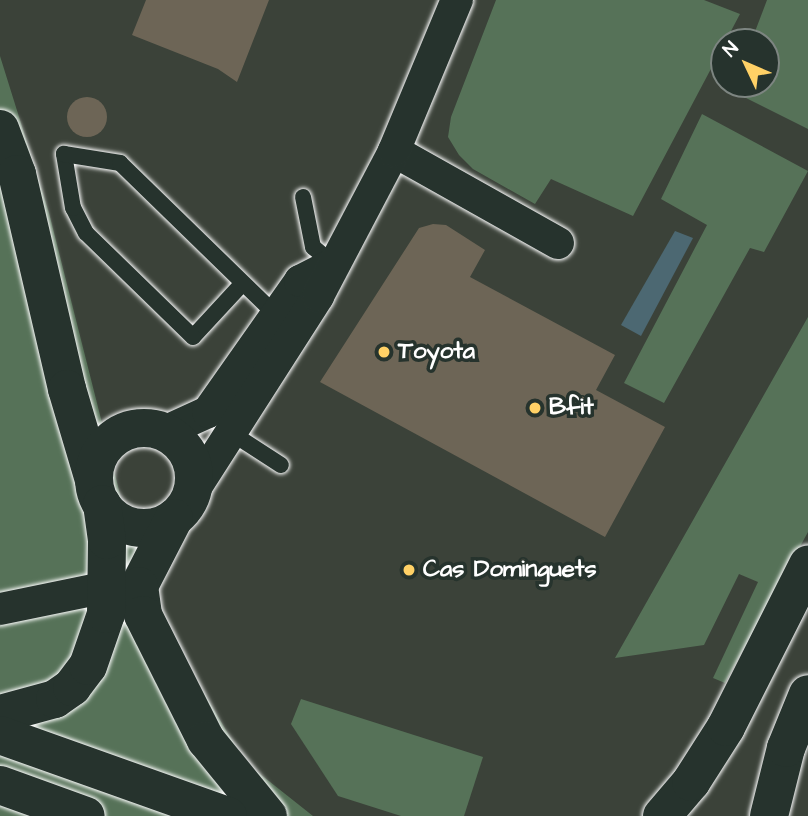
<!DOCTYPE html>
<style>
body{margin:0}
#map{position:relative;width:808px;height:816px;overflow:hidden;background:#3b4239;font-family:"Architects Daughter",sans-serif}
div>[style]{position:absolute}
.green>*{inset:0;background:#567258}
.water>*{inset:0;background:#4c6872}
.building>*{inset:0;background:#6d6556}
.round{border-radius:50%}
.roads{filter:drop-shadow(0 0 2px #fff) drop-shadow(0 0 2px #fff)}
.lane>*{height:16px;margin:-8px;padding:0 8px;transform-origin:8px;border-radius:8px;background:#26332d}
.street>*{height:32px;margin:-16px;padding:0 16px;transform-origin:16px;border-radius:16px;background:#26332d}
.secondary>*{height:38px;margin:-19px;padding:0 19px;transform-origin:19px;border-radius:19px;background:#26332d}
.secondary>.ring{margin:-19px;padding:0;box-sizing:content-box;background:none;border:38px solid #26332d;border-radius:50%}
.dots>*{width:19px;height:19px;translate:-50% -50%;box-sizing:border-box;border:4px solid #26332d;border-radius:50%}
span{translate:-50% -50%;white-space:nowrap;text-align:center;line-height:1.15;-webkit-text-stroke:7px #26332d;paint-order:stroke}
.poi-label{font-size:24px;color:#fff;font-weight:700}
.left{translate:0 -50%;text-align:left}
.north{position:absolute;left:710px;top:28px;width:70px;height:70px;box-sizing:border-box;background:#26332d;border:2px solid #7d8581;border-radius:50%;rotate:314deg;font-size:19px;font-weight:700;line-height:28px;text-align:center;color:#fff}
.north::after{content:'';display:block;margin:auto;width:24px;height:32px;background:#ffd166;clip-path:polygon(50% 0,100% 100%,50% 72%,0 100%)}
</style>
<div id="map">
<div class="green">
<div style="clip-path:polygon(496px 0,704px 0,740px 14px,633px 216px,551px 179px,535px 204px,473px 169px,459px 155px,448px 137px,451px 117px)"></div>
<div style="clip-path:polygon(767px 0,808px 0,808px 129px,732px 91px,734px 84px,766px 84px,766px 42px,751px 42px)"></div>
<div style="clip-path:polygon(0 56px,49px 213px,127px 522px,176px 646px,245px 762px,313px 816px,0 816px)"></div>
<div style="clip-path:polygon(702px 114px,808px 171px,764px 252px,750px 248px,664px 403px,624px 383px,707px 225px,661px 199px)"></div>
<div style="clip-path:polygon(808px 317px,808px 532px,725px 683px,713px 678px,758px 582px,739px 574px,704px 645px,615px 658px)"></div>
<div style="clip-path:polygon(301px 699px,483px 757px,464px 816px,401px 816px,338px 796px,291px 724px)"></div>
</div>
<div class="water">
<div style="clip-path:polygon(675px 231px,693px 238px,641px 336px,621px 325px)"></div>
</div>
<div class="building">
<div style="clip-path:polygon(146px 0,269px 0,237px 82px,218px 69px,132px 35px)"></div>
<div class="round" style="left:67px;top:97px;width:40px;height:40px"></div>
<div style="clip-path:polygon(433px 224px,446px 225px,485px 250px,470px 277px,615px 355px,596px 390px,665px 427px,605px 537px,320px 382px,419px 228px)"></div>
</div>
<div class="roads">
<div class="lane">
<div style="left:303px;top:197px;width:51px;rotate:78.7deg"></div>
<div style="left:313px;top:247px;width:26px;rotate:40deg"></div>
<div style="left:242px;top:284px;width:72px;rotate:132.8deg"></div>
<div style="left:193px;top:337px;width:149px;rotate:-135.8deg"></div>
<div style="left:86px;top:233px;width:28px;rotate:-117deg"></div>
<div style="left:73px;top:208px;width:55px;rotate:-99.5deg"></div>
<div style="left:64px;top:154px;width:57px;rotate:9.1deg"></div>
<div style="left:120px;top:163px;width:215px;rotate:44.2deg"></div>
<div style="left:233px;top:434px;width:57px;rotate:32.9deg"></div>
</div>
<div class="street">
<div style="left:394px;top:151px;width:188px;rotate:29.3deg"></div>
<div style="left:164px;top:432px;width:48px;rotate:-24.4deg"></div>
<div style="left:208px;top:412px;width:160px;rotate:-54.9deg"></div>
<div style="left:300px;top:281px;width:37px;rotate:-27deg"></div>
<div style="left:189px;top:498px;width:240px;rotate:-57.4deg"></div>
<div style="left:318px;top:296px;width:164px;rotate:-62.3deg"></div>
<div style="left:394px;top:151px;width:164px;rotate:-67.4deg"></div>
<div style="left:0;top:609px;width:109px;rotate:-11.6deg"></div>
</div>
<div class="secondary">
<div style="left:0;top:129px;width:48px;rotate:69.3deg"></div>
<div style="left:17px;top:174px;width:221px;rotate:76.9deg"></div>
<div style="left:67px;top:389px;width:95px;rotate:73.5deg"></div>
<div class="ring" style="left:94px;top:428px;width:62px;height:62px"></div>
<div style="left:174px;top:518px;width:76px;rotate:117.2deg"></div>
<div style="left:139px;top:586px;width:29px;rotate:82deg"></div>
<div style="left:143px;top:615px;width:140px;rotate:63.3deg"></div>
<div style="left:206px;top:740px;width:98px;rotate:50.8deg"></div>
<div style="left:0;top:714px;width:57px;rotate:-15.3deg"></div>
<div style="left:55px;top:699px;width:21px;rotate:-35deg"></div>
<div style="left:72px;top:687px;width:26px;rotate:-53deg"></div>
<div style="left:88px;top:666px;width:55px;rotate:-70.9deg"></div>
<div style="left:106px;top:614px;width:74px;rotate:-89.2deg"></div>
<div style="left:107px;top:540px;width:36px;rotate:-98deg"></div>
<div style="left:0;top:735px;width:242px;rotate:19.6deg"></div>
<div style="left:0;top:785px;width:91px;rotate:19.8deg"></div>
<div style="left:662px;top:816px;width:45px;rotate:-49.5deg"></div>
<div style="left:691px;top:782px;width:65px;rotate:-57.5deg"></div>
<div style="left:726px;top:727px;width:182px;rotate:-63.2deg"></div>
<div style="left:769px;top:816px;width:70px;rotate:-76deg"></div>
<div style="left:786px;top:748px;width:58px;rotate:-67.8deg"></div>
</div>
</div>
<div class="dots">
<div style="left:384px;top:352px;background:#ffd166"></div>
<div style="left:535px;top:408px;background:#ffd166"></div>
<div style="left:409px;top:570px;background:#ffd166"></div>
</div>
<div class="poi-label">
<span class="left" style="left:398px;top:352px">Toyota</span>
<span class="left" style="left:549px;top:408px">Bfit</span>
<span class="left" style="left:423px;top:570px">Cas Dominguets</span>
</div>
<div class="north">N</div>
</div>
